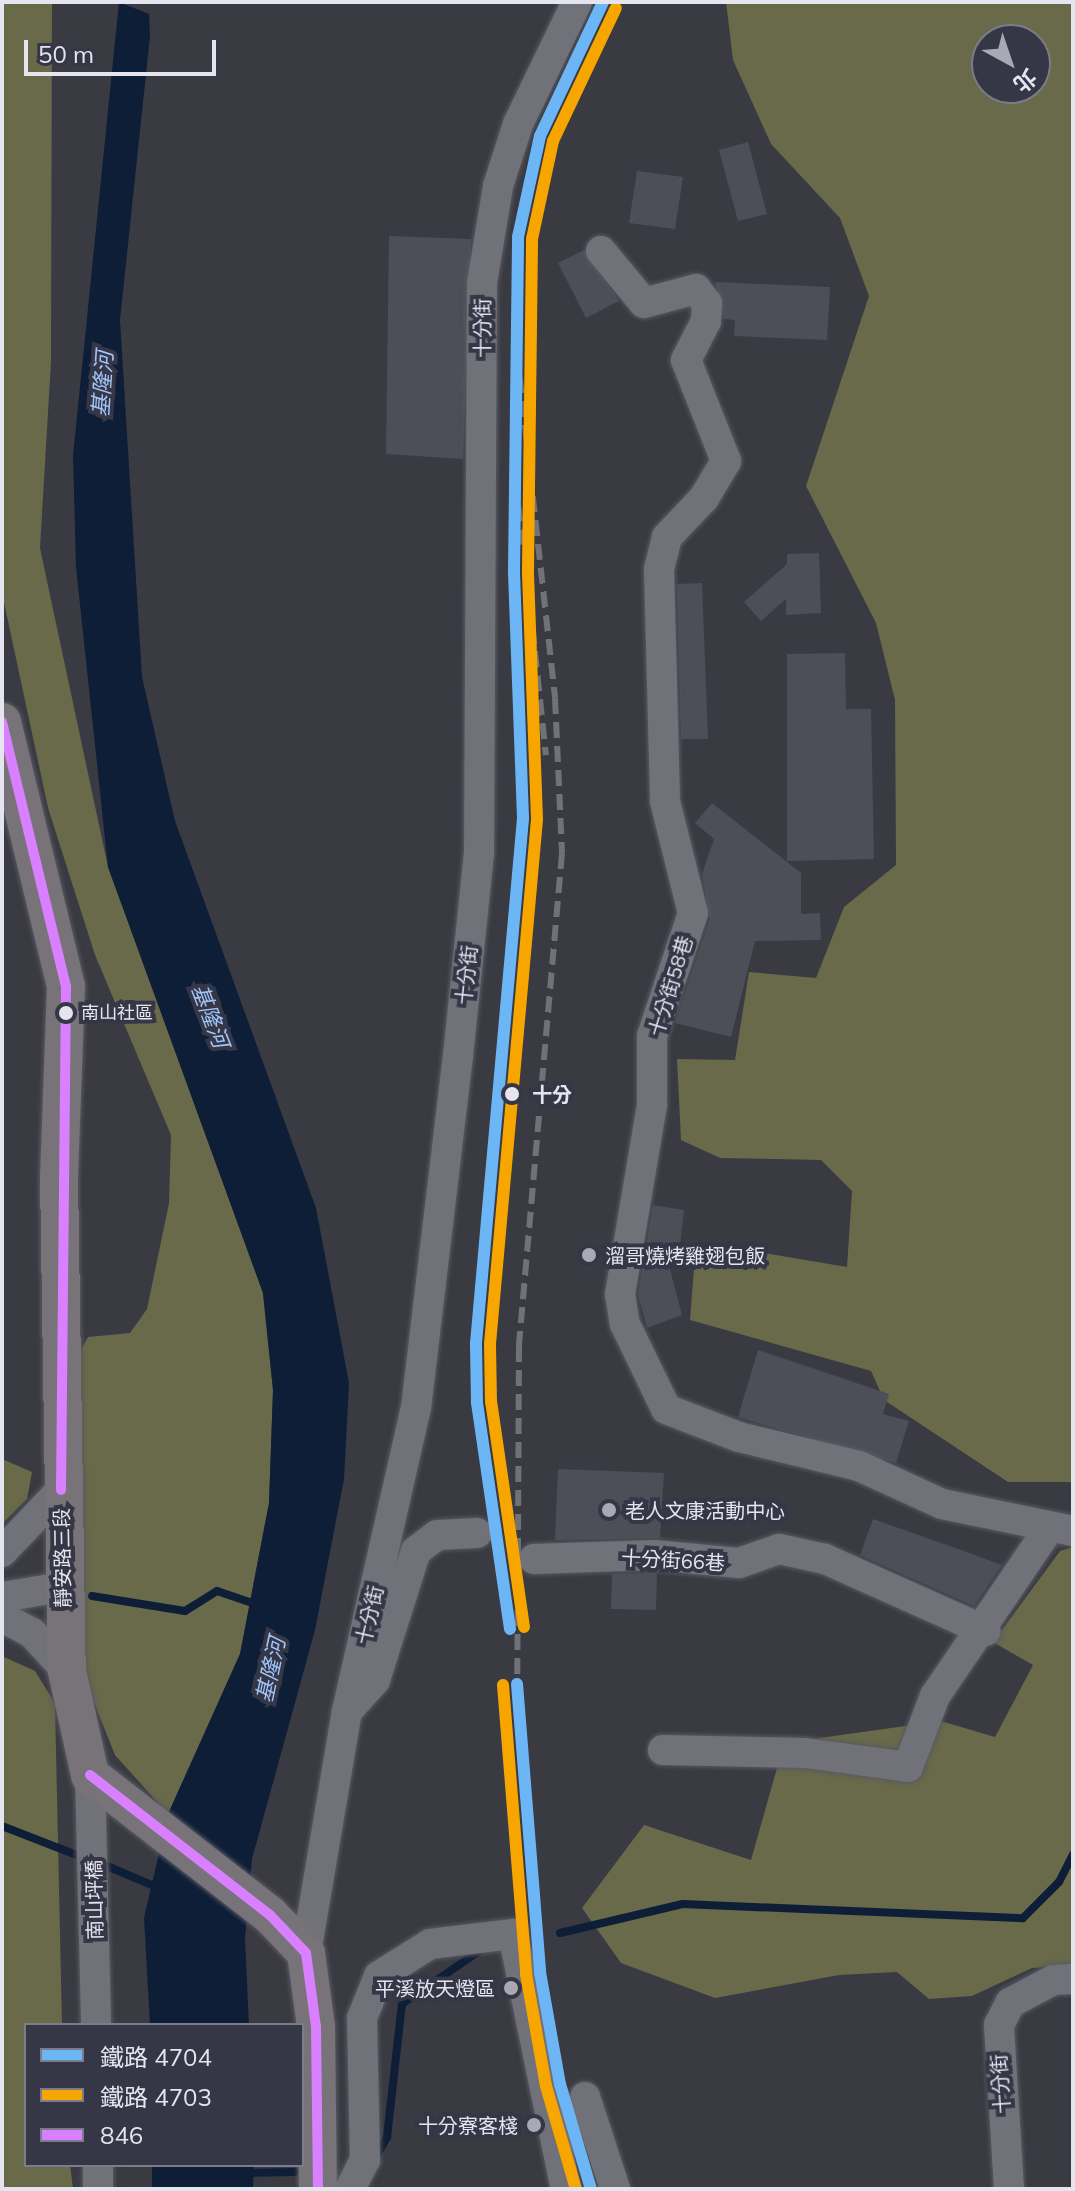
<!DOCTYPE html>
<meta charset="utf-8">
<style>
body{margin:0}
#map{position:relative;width:1075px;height:2191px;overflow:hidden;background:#393a42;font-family:Mulish,"Noto Sans TC",sans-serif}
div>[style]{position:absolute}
.forest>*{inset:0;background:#686a4a}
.water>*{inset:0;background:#0e1e37}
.stream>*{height:8px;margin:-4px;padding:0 4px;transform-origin:4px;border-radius:4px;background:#0e1e37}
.building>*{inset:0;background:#4e4e58}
.roads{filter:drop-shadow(0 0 2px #585960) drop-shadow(0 0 2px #585960)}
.minor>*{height:30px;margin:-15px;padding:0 15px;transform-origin:15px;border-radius:15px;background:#717179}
.major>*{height:38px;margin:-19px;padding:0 19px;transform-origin:19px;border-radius:19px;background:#787279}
.rail>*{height:6px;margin-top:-3px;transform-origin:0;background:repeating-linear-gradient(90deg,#717178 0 16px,transparent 0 24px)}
.bus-1>*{height:10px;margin:-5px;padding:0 5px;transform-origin:5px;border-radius:5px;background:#d880ff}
.rail-1>*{height:12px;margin:-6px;padding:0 6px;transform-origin:6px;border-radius:6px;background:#6db6f5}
.rail-2>*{height:12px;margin:-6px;padding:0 6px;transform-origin:6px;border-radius:6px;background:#f7a600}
.dots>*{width:22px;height:22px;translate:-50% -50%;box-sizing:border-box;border:4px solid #353646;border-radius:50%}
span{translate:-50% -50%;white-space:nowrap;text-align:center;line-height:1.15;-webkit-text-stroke:8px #353646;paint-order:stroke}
.bus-label{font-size:18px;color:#e4e5ef}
.left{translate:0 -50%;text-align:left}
.street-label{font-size:20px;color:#e4e5ef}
.stop-label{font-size:20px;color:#e4e5ef;font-weight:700}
.poi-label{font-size:20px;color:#e4e5ef}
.right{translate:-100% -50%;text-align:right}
.water-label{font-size:22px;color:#a1c5fb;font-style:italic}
.frame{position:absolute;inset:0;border:4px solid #e4e5ef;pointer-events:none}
.legend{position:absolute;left:24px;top:2023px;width:280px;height:144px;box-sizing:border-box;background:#353646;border:2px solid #7b7c8a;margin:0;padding:10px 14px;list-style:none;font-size:24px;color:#e4e5ef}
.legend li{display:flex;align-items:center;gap:16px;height:40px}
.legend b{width:40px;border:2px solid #7b7c8a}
.north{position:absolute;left:971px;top:24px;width:80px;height:80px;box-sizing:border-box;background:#353646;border:2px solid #7b7c8a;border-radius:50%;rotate:140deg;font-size:22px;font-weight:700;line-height:32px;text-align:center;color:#e4e5ef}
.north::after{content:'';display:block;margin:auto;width:28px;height:36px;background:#a8a9b2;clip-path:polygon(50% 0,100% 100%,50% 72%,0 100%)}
.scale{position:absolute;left:24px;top:40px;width:192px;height:36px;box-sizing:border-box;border:4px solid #e4e5ef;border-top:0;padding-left:10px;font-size:24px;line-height:28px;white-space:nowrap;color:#e4e5ef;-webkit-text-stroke:6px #353646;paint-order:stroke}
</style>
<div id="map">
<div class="forest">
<div style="clip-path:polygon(2px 2px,52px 2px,51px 362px,40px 548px,108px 867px,263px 1293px,273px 1390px,269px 1503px,240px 1654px,168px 1814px,115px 1755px,88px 1688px,73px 1609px,80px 1351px,88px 1337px,130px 1333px,147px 1309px,169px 1203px,171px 1135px,95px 955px,48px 808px,2px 593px)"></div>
<div style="clip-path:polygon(evenodd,726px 2px,1073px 2px,1073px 1482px,1008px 1482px,884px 1400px,871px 1371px,690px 1320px,694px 1268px,764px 1253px,847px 1267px,852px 1191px,821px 1160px,720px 1158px,681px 1140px,677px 1059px,735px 1060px,749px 972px,816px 978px,844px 907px,896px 865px,895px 700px,876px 623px,806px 486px,869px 296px,840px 218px,771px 144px,733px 60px,726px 2px,987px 40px,1035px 40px,1035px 88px,987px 88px,987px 40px)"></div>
<div style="clip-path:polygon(2px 1459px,32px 1472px,27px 1499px,2px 1524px)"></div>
<div style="clip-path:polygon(1073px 1547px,1073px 1965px,1032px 1968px,972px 1996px,929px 1999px,897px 1972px,839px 1975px,715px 1998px,621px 1963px,582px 1908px,644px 1825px,751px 1860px,784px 1743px,941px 1721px,995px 1737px,1033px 1665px,993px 1642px,1060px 1551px)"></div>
<div style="clip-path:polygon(2px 1656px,35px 1671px,55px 1703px,62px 2025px,26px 2025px,26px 2165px,70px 2165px,73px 2189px,2px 2189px)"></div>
</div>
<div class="water">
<div style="clip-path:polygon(119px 2px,149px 14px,150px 36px,120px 320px,142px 677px,175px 821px,316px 1208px,349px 1383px,344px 1479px,315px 1630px,252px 1859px,245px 1939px,249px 2025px,150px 2025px,144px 1918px,168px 1814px,240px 1654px,269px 1503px,273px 1390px,263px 1293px,108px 867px,76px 567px,73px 456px)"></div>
<div style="clip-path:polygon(152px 2165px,254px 2165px,253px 2189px,152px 2189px)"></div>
</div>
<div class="stream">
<div style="left:92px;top:1596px;width:94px;rotate:9.2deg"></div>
<div style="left:185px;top:1611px;width:38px;rotate:-32deg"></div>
<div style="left:217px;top:1591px;width:43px;rotate:18.9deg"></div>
<div style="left:2px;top:1826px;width:91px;rotate:21.2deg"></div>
<div style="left:100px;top:1863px;width:66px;rotate:23.1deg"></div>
<div style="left:560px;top:1933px;width:126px;rotate:-13.3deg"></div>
<div style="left:683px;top:1904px;width:340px;rotate:2.4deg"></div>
<div style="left:1023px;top:1918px;width:51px;rotate:-45deg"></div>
<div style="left:1059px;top:1882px;width:31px;rotate:-63deg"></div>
<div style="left:376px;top:2157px;width:23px;rotate:-61deg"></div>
<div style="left:387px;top:2137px;width:134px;rotate:-83.6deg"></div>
<div style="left:402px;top:2004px;width:92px;rotate:-34.4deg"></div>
<div style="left:244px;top:2173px;width:51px;rotate:-1.1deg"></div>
</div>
<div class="building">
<div style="clip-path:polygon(748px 142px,767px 214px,738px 221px,719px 150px)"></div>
<div style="clip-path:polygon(637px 171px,683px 177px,675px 229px,629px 223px)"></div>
<div style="clip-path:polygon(389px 236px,471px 239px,463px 459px,386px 454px)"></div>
<div style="clip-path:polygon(584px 250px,619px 301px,586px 318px,558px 263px)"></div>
<div style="clip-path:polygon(715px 282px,830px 287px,827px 340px,734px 336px,735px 320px,724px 319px)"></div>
<div style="clip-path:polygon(819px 553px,821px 613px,786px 615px,786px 599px,761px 621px,744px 602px,787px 564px,787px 554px)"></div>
<div style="clip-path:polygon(702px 583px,708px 739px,681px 739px,677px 584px)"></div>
<div style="clip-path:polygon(845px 653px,846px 709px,871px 709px,874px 859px,787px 861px,787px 654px)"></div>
<div style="clip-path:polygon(712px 803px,801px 873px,801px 914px,820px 913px,821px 940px,755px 941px,731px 1037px,675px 1023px,710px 919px,702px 874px,714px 839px,695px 823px)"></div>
<div style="clip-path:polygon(653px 1205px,684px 1210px,678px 1263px,668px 1262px,682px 1315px,647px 1328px,638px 1294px)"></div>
<div style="clip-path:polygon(758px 1350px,889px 1394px,883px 1414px,909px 1421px,896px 1463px,738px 1417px)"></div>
<div style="clip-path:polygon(558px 1469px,664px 1473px,660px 1538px,555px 1540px)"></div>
<div style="clip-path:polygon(873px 1519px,961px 1550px,1002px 1565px,974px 1606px,860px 1555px)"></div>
<div style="clip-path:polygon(657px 1573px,656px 1610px,611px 1609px,612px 1574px)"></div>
</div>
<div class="roads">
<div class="minor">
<div style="left:601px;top:251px;width:67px;rotate:50.4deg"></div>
<div style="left:644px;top:303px;width:54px;rotate:-15.1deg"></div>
<div style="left:696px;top:289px;width:18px;rotate:52deg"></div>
<div style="left:707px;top:303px;width:18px;rotate:93deg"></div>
<div style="left:706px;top:321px;width:44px;rotate:117.1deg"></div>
<div style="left:686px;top:360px;width:109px;rotate:68.4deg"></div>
<div style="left:726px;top:461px;width:43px;rotate:120.7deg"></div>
<div style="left:704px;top:498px;width:54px;rotate:133.5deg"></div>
<div style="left:667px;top:537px;width:33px;rotate:104deg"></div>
<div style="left:659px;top:569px;width:232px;rotate:88.5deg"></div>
<div style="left:665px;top:801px;width:115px;rotate:76deg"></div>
<div style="left:693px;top:913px;width:130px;rotate:108.4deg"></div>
<div style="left:652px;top:1036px;width:69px;rotate:90deg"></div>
<div style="left:652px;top:1105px;width:192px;rotate:99.6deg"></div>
<div style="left:620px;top:1294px;width:30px;rotate:81deg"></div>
<div style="left:625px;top:1324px;width:94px;rotate:64.2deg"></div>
<div style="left:666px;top:1409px;width:78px;rotate:21deg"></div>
<div style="left:739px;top:1437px;width:123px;rotate:13.6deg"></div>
<div style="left:859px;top:1466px;width:91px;rotate:24.6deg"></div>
<div style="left:942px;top:1504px;width:134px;rotate:11.6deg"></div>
<div style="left:2px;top:1552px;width:86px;rotate:-46.4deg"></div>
<div style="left:534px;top:1559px;width:120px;rotate:-1.9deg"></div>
<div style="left:654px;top:1555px;width:85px;rotate:5.4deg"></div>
<div style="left:739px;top:1563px;width:42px;rotate:-19.3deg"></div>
<div style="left:779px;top:1549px;width:47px;rotate:12.3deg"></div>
<div style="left:825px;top:1559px;width:176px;rotate:24.1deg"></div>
<div style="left:2px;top:1597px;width:61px;rotate:-9.5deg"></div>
<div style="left:2px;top:1617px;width:34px;rotate:28deg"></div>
<div style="left:32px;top:1633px;width:52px;rotate:47.4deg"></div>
<div style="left:351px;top:1707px;width:36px;rotate:-48deg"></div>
<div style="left:375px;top:1680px;width:135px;rotate:-72.4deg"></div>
<div style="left:416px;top:1551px;width:26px;rotate:-37deg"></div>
<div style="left:437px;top:1535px;width:40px;rotate:-2.9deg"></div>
<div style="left:663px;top:1750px;width:142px;rotate:1.2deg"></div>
<div style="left:805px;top:1753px;width:104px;rotate:7.7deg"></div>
<div style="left:908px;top:1767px;width:76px;rotate:-69.2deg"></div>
<div style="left:935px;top:1696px;width:201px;rotate:-55.8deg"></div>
<div style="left:90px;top:1775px;width:250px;rotate:88.6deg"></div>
<div style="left:306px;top:1953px;width:245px;rotate:-80.4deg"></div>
<div style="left:347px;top:1711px;width:311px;rotate:-77.2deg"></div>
<div style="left:416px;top:1408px;width:354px;rotate:-83.2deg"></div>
<div style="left:458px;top:1056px;width:203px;rotate:-84.1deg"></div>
<div style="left:479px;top:854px;width:571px;rotate:-89.7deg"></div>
<div style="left:482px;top:283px;width:98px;rotate:-80.6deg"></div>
<div style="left:498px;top:186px;width:65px;rotate:-72.1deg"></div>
<div style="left:518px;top:124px;width:136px;rotate:-64.2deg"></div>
<div style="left:585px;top:2097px;width:97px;rotate:71.9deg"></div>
<div style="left:98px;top:2165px;width:24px;rotate:90deg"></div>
<div style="left:350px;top:2189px;width:33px;rotate:-63deg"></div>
<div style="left:365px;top:2160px;width:142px;rotate:-91.2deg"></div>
<div style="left:362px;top:2018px;width:45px;rotate:-68deg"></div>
<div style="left:379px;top:1976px;width:60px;rotate:-32.1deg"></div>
<div style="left:430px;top:1944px;width:84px;rotate:-6.9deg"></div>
<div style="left:513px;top:1934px;width:260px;rotate:78.3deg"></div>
<div style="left:1009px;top:2189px;width:164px;rotate:-93.5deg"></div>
<div style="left:999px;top:2025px;width:25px;rotate:-63deg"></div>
<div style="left:1010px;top:2003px;width:49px;rotate:-28.1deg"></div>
<div style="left:1053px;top:1980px;width:20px;rotate:-3deg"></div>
</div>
<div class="major">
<div style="left:2px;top:722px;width:272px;rotate:76.4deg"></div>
<div style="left:66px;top:986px;width:191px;rotate:92.1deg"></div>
<div style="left:59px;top:1177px;width:494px;rotate:89.1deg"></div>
<div style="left:67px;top:1671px;width:107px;rotate:77.5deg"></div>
<div style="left:90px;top:1775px;width:228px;rotate:37.9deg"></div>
<div style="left:270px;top:1915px;width:52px;rotate:46.5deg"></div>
<div style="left:306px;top:1953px;width:75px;rotate:82.3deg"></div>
<div style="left:316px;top:2027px;width:162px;rotate:89.3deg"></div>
</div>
</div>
<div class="rail">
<div style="left:517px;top:353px;width:347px;rotate:83.7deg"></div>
<div style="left:555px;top:698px;width:155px;rotate:87.4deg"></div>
<div style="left:562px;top:853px;width:495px;rotate:95deg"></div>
<div style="left:519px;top:1346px;width:338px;rotate:90.3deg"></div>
<div style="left:515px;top:482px;width:63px;rotate:82.6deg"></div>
<div style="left:530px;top:604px;width:152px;rotate:84deg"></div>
</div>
<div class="bus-1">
<div style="left:2px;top:722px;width:272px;rotate:76.4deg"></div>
<div style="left:66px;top:986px;width:504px;rotate:90.57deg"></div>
<div style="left:90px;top:1775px;width:228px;rotate:37.9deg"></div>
<div style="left:270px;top:1915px;width:52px;rotate:46.5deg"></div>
<div style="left:306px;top:1953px;width:75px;rotate:82.3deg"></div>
<div style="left:316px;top:2027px;width:162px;rotate:89.3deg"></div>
</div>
<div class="rail-1">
<div style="left:510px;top:1629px;width:228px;rotate:-98.3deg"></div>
<div style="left:477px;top:1403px;width:60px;rotate:-91deg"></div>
<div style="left:476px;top:1343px;width:527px;rotate:-84.88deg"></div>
<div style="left:523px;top:818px;width:248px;rotate:-92.1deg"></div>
<div style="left:514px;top:570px;width:333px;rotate:-89.3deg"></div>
<div style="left:518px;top:237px;width:103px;rotate:-77.7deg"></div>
<div style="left:540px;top:136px;width:148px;rotate:-64.8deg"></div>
<div style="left:517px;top:1684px;width:289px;rotate:85.4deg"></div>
<div style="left:540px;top:1972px;width:114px;rotate:79.9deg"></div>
<div style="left:560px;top:2084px;width:109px;rotate:73.6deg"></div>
</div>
<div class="rail-2">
<div style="left:524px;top:1627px;width:227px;rotate:-98.3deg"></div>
<div style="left:491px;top:1402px;width:58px;rotate:-91deg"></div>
<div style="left:490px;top:1344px;width:527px;rotate:-84.88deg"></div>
<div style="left:537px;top:819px;width:249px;rotate:-92.1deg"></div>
<div style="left:528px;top:570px;width:331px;rotate:-89.3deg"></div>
<div style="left:532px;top:239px;width:100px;rotate:-77.9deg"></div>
<div style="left:553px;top:141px;width:147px;rotate:-64.7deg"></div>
<div style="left:503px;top:1685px;width:290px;rotate:85.4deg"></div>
<div style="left:526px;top:1974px;width:114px;rotate:79.9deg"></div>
<div style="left:546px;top:2086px;width:107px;rotate:73.8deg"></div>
</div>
<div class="dots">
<div style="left:66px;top:1013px;background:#e4e5ef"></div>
<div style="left:512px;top:1094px;background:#e4e5ef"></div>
<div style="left:589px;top:1255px;background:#a8a9b2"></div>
<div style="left:609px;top:1510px;background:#a8a9b2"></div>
<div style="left:511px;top:1988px;background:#a8a9b2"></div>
<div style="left:534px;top:2125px;background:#a8a9b2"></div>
</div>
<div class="bus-label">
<span class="left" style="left:81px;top:1013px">南山社區</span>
</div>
<div class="street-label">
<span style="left:482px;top:328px;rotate:-90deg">十分街</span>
<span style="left:466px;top:975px;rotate:-84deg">十分街</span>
<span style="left:670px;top:986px;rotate:-73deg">十分街58巷</span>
<span style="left:62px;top:1558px;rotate:-91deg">靜安路三段</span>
<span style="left:673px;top:1560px;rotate:3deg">十分街66巷</span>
<span style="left:369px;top:1615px;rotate:-77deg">十分街</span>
<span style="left:94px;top:1900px;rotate:-91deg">南山坪橋</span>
<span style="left:1000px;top:2084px;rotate:-94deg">十分街</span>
</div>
<div class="stop-label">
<span class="left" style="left:532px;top:1094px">十分</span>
</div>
<div class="poi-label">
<span class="left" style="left:605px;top:1255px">溜哥燒烤雞翅包飯</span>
<span class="left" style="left:625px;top:1510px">老人文康活動中心</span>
<span class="right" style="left:495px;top:1988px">平溪放天燈區</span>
<span class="right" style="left:518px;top:2125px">十分寮客棧</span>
</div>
<div class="water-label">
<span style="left:103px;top:384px;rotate:-86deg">基隆河</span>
<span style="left:210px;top:1016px;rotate:69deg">基隆河</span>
<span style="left:271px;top:1670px;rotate:-78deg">基隆河</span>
</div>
<div class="frame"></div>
<ul class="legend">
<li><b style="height:10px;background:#6db6f5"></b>鐵路 4704</li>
<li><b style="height:10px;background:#f7a600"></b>鐵路 4703</li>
<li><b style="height:10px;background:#d880ff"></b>846</li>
</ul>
<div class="north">北</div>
<div class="scale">50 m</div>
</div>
